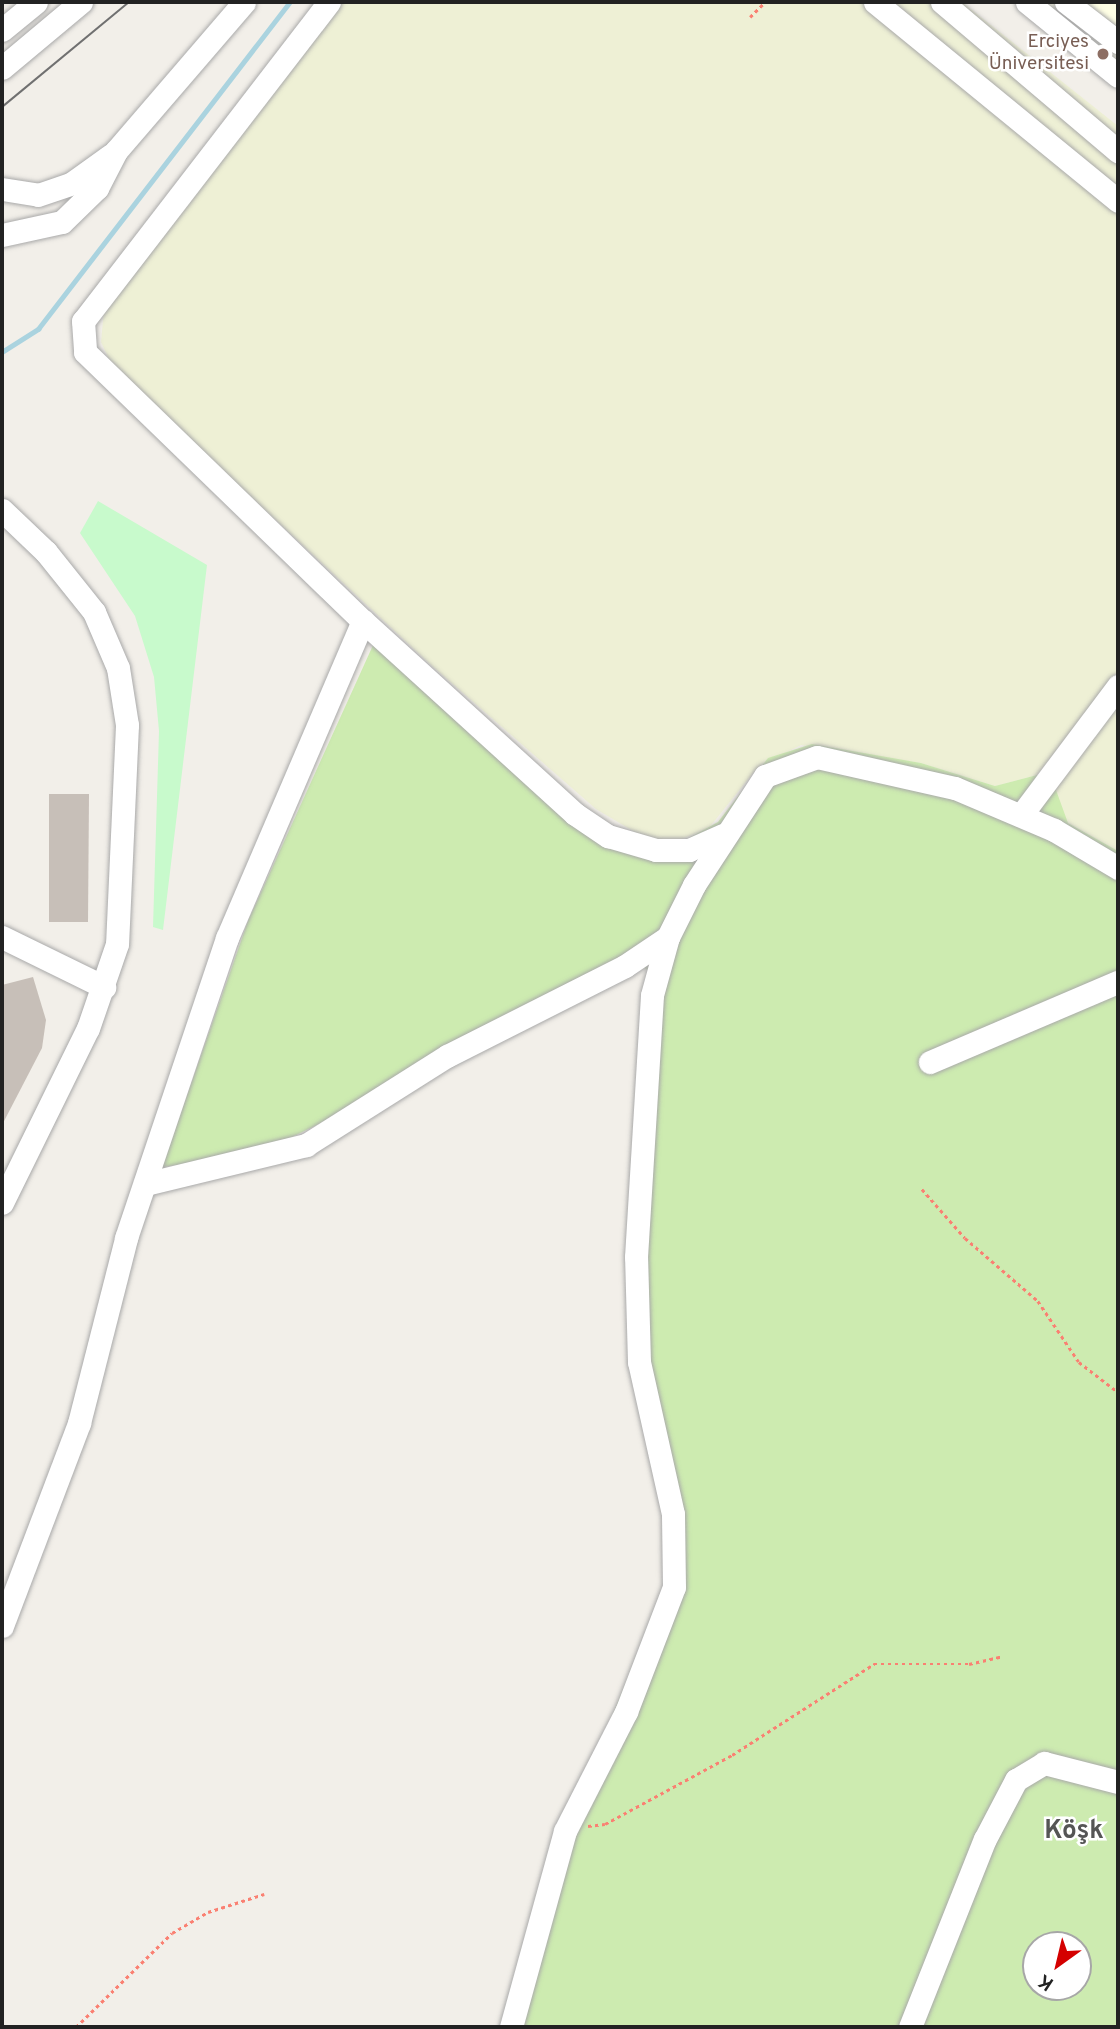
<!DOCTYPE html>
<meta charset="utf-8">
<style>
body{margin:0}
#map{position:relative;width:1120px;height:2029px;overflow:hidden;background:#f2efe9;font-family:Overpass,sans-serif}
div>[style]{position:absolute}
.education>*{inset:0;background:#ffffe5}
.farmland>*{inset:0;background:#eef0d5}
.grass>*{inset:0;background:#cdebb0}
.park>*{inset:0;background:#c8facc}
.stream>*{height:4.5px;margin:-2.25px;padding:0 2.25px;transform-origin:2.25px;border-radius:2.25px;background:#aad3df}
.building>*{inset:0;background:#c7bfb8}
.path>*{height:2.5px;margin-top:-1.25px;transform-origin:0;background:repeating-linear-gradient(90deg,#fa8072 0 3.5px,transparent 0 7px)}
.roads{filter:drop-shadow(0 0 2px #a9a9a9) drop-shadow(0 0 2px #a9a9a9)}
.minor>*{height:23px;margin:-11.5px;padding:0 11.5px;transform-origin:11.5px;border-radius:11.5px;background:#fff}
.tram>*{height:2px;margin:-1px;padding:0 1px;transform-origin:1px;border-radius:1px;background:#707070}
.dots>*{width:19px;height:19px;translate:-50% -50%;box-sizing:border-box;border:4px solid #fff;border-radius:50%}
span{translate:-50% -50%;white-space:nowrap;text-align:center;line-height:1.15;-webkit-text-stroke:5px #fff;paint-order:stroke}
.education-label{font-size:19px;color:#785e54}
.right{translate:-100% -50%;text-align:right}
.district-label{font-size:26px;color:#555;font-weight:700}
.frame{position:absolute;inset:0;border:4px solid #222;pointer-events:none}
.north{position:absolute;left:1022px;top:1931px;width:70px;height:70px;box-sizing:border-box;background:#fff;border:2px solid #a7a7a7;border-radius:50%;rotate:214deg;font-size:19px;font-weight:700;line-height:28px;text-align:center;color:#222}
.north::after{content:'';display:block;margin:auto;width:24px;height:32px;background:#d40000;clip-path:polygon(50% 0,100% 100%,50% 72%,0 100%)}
</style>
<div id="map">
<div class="education">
<div style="clip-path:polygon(1023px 2px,1118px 2px,1118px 81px)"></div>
</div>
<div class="farmland">
<div style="clip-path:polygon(343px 2px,962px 2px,1118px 126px,1118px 671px,1037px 775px,995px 786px,921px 763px,801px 745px,758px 767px,708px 829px,674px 842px,643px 837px,596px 809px,432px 666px,113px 368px,101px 342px,104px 310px)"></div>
<div style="clip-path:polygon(1118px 699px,1118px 851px,1068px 823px,1055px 797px,1057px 784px)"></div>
</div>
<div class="grass">
<div style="clip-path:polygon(evenodd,374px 643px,593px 837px,685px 840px,718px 822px,768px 758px,812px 744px,921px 763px,995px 786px,1037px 775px,1056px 790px,1068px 823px,1118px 851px,1118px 2027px,507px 2027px,591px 1767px,673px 1568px,642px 1404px,648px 970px,642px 967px,255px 1155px,162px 1167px,248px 921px,374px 643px,1036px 1945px,1078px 1945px,1078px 1987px,1036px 1987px,1036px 1945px)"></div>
</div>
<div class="park">
<div style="clip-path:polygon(98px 501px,207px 565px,163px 930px,153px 927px,159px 731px,154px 677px,135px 616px,80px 533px)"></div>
</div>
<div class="stream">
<div style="left:2px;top:352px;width:43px;rotate:-32.6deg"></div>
<div style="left:38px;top:329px;width:413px;rotate:-52.4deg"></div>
</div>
<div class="building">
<div style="clip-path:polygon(49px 794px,89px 794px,88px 922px,49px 922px)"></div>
<div style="clip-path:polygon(33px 977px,46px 1020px,42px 1048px,2px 1125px,2px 985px)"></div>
</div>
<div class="path">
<div style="left:750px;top:17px;width:21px;rotate:-45deg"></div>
<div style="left:922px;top:1189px;width:65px;rotate:48.7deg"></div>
<div style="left:965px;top:1238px;width:96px;rotate:40.8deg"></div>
<div style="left:1038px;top:1301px;width:73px;rotate:56.1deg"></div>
<div style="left:1079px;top:1362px;width:49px;rotate:37.6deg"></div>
<div style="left:588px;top:1826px;width:17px;rotate:-7deg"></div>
<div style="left:605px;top:1824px;width:145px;rotate:-28.5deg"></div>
<div style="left:732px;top:1755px;width:169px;rotate:-32.7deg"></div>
<div style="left:874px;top:1664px;width:95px"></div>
<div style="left:969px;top:1664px;width:32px;rotate:-13deg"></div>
<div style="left:76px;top:2027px;width:134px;rotate:-44.4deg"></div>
<div style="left:172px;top:1933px;width:42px;rotate:-30.3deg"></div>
<div style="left:208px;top:1912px;width:59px;rotate:-17.8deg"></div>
</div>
<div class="roads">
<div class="minor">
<div style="left:329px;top:2px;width:403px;rotate:127.6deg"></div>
<div style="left:83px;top:321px;width:31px;rotate:86deg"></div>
<div style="left:85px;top:352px;width:387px;rotate:44.1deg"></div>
<div style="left:363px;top:621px;width:287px;rotate:42.3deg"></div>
<div style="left:575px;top:814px;width:40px;rotate:34deg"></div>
<div style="left:608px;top:836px;width:50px;rotate:16.3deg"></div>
<div style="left:656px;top:850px;width:33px"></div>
<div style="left:689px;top:850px;width:37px;rotate:-24deg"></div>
<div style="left:875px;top:2px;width:314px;rotate:39.3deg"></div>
<div style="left:942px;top:2px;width:231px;rotate:40.3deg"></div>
<div style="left:1027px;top:2px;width:117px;rotate:39.1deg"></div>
<div style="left:1066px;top:2px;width:66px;rotate:37.6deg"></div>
<div style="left:2px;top:30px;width:44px;rotate:-39.5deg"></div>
<div style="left:2px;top:68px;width:103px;rotate:-39.9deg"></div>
<div style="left:2px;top:189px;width:36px;rotate:9deg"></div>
<div style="left:38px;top:195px;width:36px;rotate:-19deg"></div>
<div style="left:72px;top:183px;width:48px;rotate:-35.7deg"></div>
<div style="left:2px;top:235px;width:61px;rotate:-12.2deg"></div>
<div style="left:62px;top:222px;width:49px;rotate:-44.2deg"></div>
<div style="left:97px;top:188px;width:42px;rotate:-62.8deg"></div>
<div style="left:116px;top:151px;width:196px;rotate:-49.3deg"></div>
<div style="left:2px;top:510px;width:61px;rotate:43.7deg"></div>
<div style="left:46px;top:552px;width:77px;rotate:51.3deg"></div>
<div style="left:94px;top:612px;width:61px;rotate:66.8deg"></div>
<div style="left:118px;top:668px;width:58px;rotate:81deg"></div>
<div style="left:127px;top:725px;width:219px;rotate:92.6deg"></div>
<div style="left:117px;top:944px;width:89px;rotate:109deg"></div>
<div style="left:88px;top:1028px;width:195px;rotate:116.2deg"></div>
<div style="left:1022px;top:814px;width:160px;rotate:-53.1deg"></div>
<div style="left:2px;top:937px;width:114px;rotate:26.1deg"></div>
<div style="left:930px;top:1062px;width:204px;rotate:-23.1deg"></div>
<div style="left:145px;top:1184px;width:166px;rotate:-13.6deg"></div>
<div style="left:306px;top:1145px;width:167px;rotate:-32.3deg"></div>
<div style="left:447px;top:1056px;width:199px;rotate:-26.8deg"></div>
<div style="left:625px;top:966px;width:52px;rotate:-34deg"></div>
<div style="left:2px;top:1626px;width:217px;rotate:-69.2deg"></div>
<div style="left:79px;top:1423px;width:191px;rotate:-75.7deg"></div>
<div style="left:126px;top:1238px;width:317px;rotate:-71.4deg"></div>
<div style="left:227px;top:938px;width:345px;rotate:-66.8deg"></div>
<div style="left:511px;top:2027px;width:203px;rotate:-74.6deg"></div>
<div style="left:565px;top:1831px;width:134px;rotate:-62.9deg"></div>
<div style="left:626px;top:1712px;width:134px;rotate:-69deg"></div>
<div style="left:674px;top:1587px;width:73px;rotate:-90.8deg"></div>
<div style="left:673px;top:1514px;width:156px;rotate:-102.6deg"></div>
<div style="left:639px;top:1362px;width:105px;rotate:-91.6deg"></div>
<div style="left:636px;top:1257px;width:262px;rotate:-86.5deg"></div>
<div style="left:652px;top:995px;width:60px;rotate:-74.6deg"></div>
<div style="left:668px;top:937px;width:58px;rotate:-63.4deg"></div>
<div style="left:694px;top:885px;width:130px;rotate:-56.9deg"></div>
<div style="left:765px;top:776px;width:55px;rotate:-20.1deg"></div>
<div style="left:817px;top:757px;width:141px;rotate:12.7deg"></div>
<div style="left:955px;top:788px;width:108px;rotate:23deg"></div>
<div style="left:1054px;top:830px;width:74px;rotate:30.7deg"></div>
<div style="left:910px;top:2027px;width:202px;rotate:-68.3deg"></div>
<div style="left:985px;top:1839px;width:67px;rotate:-62.3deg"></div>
<div style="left:1016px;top:1780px;width:33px;rotate:-31deg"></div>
<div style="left:1044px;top:1763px;width:76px;rotate:14.4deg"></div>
</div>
</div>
<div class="tram">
<div style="left:2px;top:107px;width:165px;rotate:-39.6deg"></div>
</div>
<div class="dots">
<div style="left:1103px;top:54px;background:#8d6e63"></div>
</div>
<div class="education-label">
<span class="right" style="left:1089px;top:54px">Erciyes<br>Üniversitesi</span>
</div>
<div class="district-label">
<span style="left:1074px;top:1832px">Köşk</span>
</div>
<div class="frame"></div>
<div class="north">K</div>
</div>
